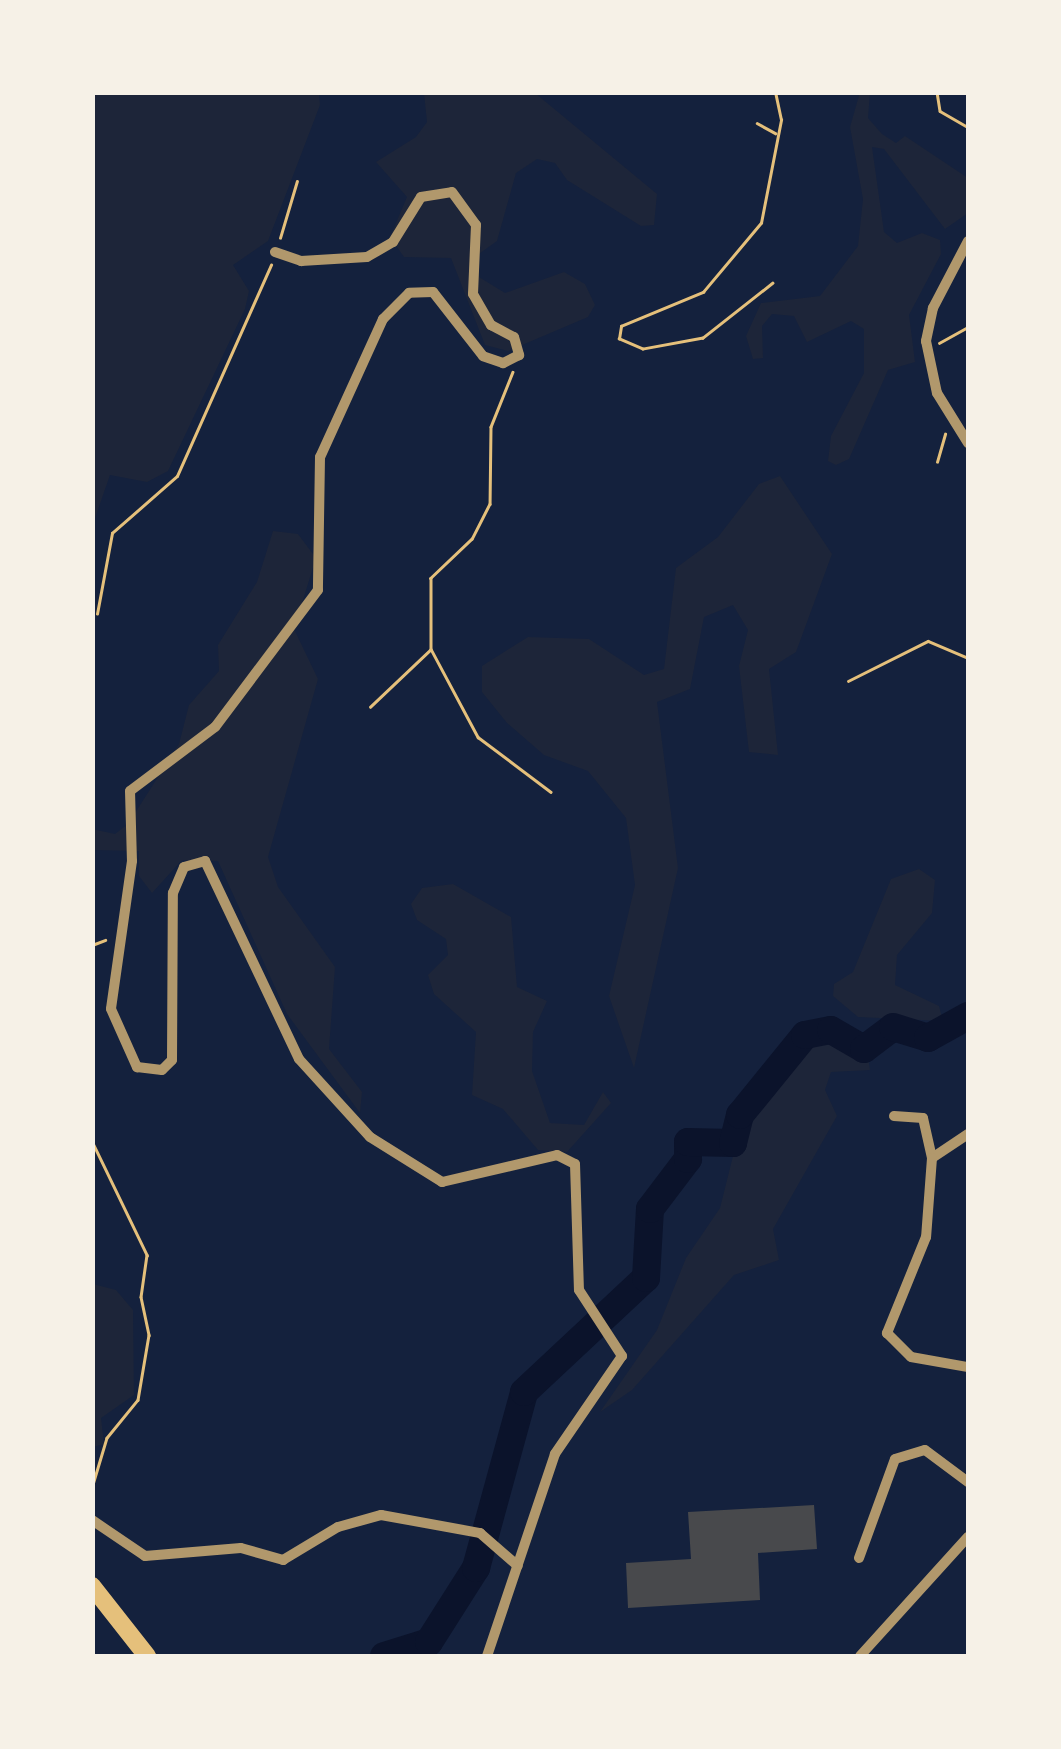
<!DOCTYPE html>
<style>
body{margin:0}
#map{position:relative;width:1061px;height:1749px;overflow:hidden;background:#14213d;font-family:Spectral,serif}
div>[style]{position:absolute}
.green>*{inset:0;background:#1d2539}
.river>*{height:28px;margin:-14px;padding:0 14px;transform-origin:14px;border-radius:14px;background:#0b132b}
.building>*{inset:0;background:#48494c}
.path>*{height:2.5px;margin:-1.25px;padding:0 1.25px;transform-origin:1.25px;border-radius:1.25px;background:#e5c07b}
.minor>*{height:10px;margin:-5px;padding:0 5px;transform-origin:5px;border-radius:5px;background:#b1986c}
.trunk>*{height:18px;margin:-9px;padding:0 9px;transform-origin:9px;border-radius:9px;background:#e5c07b}
span{translate:-50% -50%;white-space:nowrap;text-align:center;line-height:1.15;-webkit-text-stroke:10px #f6f1e7;paint-order:stroke}
.frame{position:absolute;inset:0;border:95px solid #f6f1e7;pointer-events:none}
</style>
<div id="map">
<div class="green">
<div style="clip-path:polygon(93px 92px,319px 93px,320px 105px,268px 241px,233px 265px,249px 291px,245px 309px,168px 471px,147px 482px,110px 475px,93px 524px)"></div>
<div style="clip-path:polygon(860px 92px,870px 93px,868px 118px,882px 134px,896px 143px,905px 136px,968px 178px,968px 213px,945px 229px,884px 149px,872px 147px,884px 232px,897px 243px,922px 233px,940px 240px,941px 254px,909px 315px,915px 362px,888px 370px,849px 459px,836px 465px,828px 461px,831px 436px,864px 373px,864px 329px,851px 321px,807px 342px,794px 316px,772px 314px,762px 326px,763px 358px,753px 359px,746px 336px,761px 303px,820px 296px,858px 246px,863px 199px,850px 127px)"></div>
<div style="clip-path:polygon(424px 93px,535px 93px,657px 194px,654px 225px,641px 226px,567px 180px,555px 163px,537px 159px,516px 173px,497px 241px,476px 256px,479px 277px,505px 293px,564px 272px,585px 284px,595px 305px,588px 317px,508px 351px,485px 345px,451px 258px,404px 257px,390px 237px,407px 197px,376px 162px,416px 137px,427px 122px)"></div>
<div style="clip-path:polygon(780px 476px,832px 554px,796px 652px,769px 669px,778px 755px,749px 752px,739px 666px,748px 630px,733px 605px,704px 617px,690px 689px,657px 702px,678px 868px,634px 1068px,609px 996px,635px 885px,626px 818px,588px 771px,544px 755px,507px 723px,482px 692px,482px 666px,528px 637px,589px 639px,644px 675px,664px 669px,676px 568px,718px 537px,759px 484px)"></div>
<div style="clip-path:polygon(273px 531px,298px 534px,316px 558px,294px 629px,318px 679px,268px 857px,278px 887px,335px 967px,329px 1049px,362px 1092px,360px 1113px,287px 1014px,218px 861px,182px 860px,152px 893px,139px 876px,139px 851px,93px 850px,92px 829px,115px 834px,128px 824px,179px 744px,189px 705px,219px 671px,218px 645px,257px 582px)"></div>
<div style="clip-path:polygon(919px 869px,935px 880px,932px 913px,897px 955px,895px 985px,939px 1006px,943px 1021px,858px 1017px,833px 996px,834px 984px,853px 972px,891px 879px)"></div>
<div style="clip-path:polygon(453px 884px,511px 917px,517px 987px,547px 1001px,533px 1032px,532px 1071px,550px 1123px,584px 1125px,603px 1092px,611px 1103px,567px 1152px,538px 1150px,503px 1109px,472px 1095px,476px 1032px,434px 994px,428px 975px,448px 955px,446px 939px,417px 920px,411px 904px,422px 888px)"></div>
<div style="clip-path:polygon(831px 1035px,868px 1056px,870px 1070px,831px 1072px,825px 1090px,837px 1116px,773px 1229px,779px 1260px,734px 1275px,632px 1390px,600px 1412px,657px 1330px,686px 1258px,720px 1208px,742px 1120px,784px 1053px)"></div>
<div style="clip-path:polygon(93px 1284px,116px 1290px,133px 1310px,134px 1395px,101px 1418px,104px 1444px,93px 1447px)"></div>
</div>
<div class="river">
<div style="left:384px;top:1656px;width:47px;rotate:-17.3deg"></div>
<div style="left:429px;top:1642px;width:88px;rotate:-57.6deg"></div>
<div style="left:476px;top:1568px;width:182px;rotate:-74.7deg"></div>
<div style="left:524px;top:1392px;width:167px;rotate:-43.1deg"></div>
<div style="left:646px;top:1278px;width:69px;rotate:-86.7deg"></div>
<div style="left:650px;top:1209px;width:63px;rotate:-52.8deg"></div>
<div style="left:688px;top:1159px;width:17px;rotate:-90deg"></div>
<div style="left:688px;top:1142px;width:45px;rotate:1.3deg"></div>
<div style="left:733px;top:1143px;width:29px;rotate:-76deg"></div>
<div style="left:740px;top:1115px;width:103px;rotate:-50.9deg"></div>
<div style="left:805px;top:1035px;width:26px;rotate:-11deg"></div>
<div style="left:831px;top:1030px;width:38px;rotate:30deg"></div>
<div style="left:864px;top:1049px;width:36px;rotate:-37deg"></div>
<div style="left:893px;top:1027px;width:37px;rotate:17deg"></div>
<div style="left:928px;top:1038px;width:46px;rotate:-28.8deg"></div>
</div>
<div class="building">
<div style="clip-path:polygon(814px 1505px,817px 1549px,758px 1553px,760px 1600px,628px 1608px,626px 1563px,691px 1559px,688px 1512px)"></div>
</div>
<div class="path">
<div style="left:937px;top:92px;width:19px;rotate:81deg"></div>
<div style="left:940px;top:111px;width:32px;rotate:30deg"></div>
<div style="left:757px;top:123px;width:21px;rotate:29deg"></div>
<div style="left:280px;top:238px;width:59px;rotate:-73.4deg"></div>
<div style="left:773px;top:283px;width:89px;rotate:141.8deg"></div>
<div style="left:703px;top:338px;width:61px;rotate:169.6deg"></div>
<div style="left:643px;top:349px;width:26px;rotate:-157deg"></div>
<div style="left:619px;top:339px;width:13px;rotate:-81deg"></div>
<div style="left:621px;top:326px;width:89px;rotate:-22.5deg"></div>
<div style="left:703px;top:292px;width:90px;rotate:-50deg"></div>
<div style="left:761px;top:223px;width:105px;rotate:-79deg"></div>
<div style="left:781px;top:120px;width:29px;rotate:-102deg"></div>
<div style="left:939px;top:343px;width:33px;rotate:-29deg"></div>
<div style="left:513px;top:372px;width:59px;rotate:111.8deg"></div>
<div style="left:491px;top:427px;width:77px;rotate:90.7deg"></div>
<div style="left:490px;top:504px;width:39px;rotate:117deg"></div>
<div style="left:472px;top:539px;width:57px;rotate:136.4deg"></div>
<div style="left:431px;top:578px;width:71px;rotate:90deg"></div>
<div style="left:431px;top:649px;width:100px;rotate:61.9deg"></div>
<div style="left:478px;top:737px;width:91px;rotate:37deg"></div>
<div style="left:937px;top:462px;width:29px;rotate:-74deg"></div>
<div style="left:97px;top:614px;width:82px;rotate:-79.5deg"></div>
<div style="left:112px;top:533px;width:86px;rotate:-41.2deg"></div>
<div style="left:177px;top:476px;width:231px;rotate:-66deg"></div>
<div style="left:848px;top:681px;width:89px;rotate:-26.6deg"></div>
<div style="left:928px;top:641px;width:43px;rotate:23deg"></div>
<div style="left:370px;top:707px;width:83px;rotate:-43.5deg"></div>
<div style="left:92px;top:945px;width:14px;rotate:-21deg"></div>
<div style="left:92px;top:1141px;width:127px;rotate:64.2deg"></div>
<div style="left:147px;top:1255px;width:42px;rotate:98.1deg"></div>
<div style="left:141px;top:1297px;width:39px;rotate:78deg"></div>
<div style="left:149px;top:1335px;width:66px;rotate:99.6deg"></div>
<div style="left:138px;top:1400px;width:49px;rotate:129.2deg"></div>
<div style="left:107px;top:1438px;width:52px;rotate:106.7deg"></div>
</div>
<div class="minor">
<div style="left:968px;top:241px;width:76px;rotate:117.6deg"></div>
<div style="left:933px;top:308px;width:34px;rotate:102deg"></div>
<div style="left:926px;top:341px;width:53px;rotate:78.1deg"></div>
<div style="left:937px;top:393px;width:59px;rotate:58.2deg"></div>
<div style="left:275px;top:252px;width:28px;rotate:19deg"></div>
<div style="left:301px;top:261px;width:66px;rotate:-3.5deg"></div>
<div style="left:367px;top:257px;width:30px;rotate:-30deg"></div>
<div style="left:393px;top:242px;width:53px;rotate:-58.1deg"></div>
<div style="left:421px;top:197px;width:31px;rotate:-9deg"></div>
<div style="left:452px;top:192px;width:41px;rotate:54deg"></div>
<div style="left:476px;top:225px;width:69px;rotate:92.5deg"></div>
<div style="left:473px;top:294px;width:36px;rotate:60deg"></div>
<div style="left:491px;top:325px;width:26px;rotate:28deg"></div>
<div style="left:514px;top:337px;width:19px;rotate:74deg"></div>
<div style="left:519px;top:355px;width:18px;rotate:153deg"></div>
<div style="left:503px;top:363px;width:21px;rotate:-161deg"></div>
<div style="left:483px;top:356px;width:81px;rotate:-128deg"></div>
<div style="left:433px;top:292px;width:24px;rotate:178deg"></div>
<div style="left:409px;top:293px;width:37px;rotate:135deg"></div>
<div style="left:383px;top:319px;width:152px;rotate:114.5deg"></div>
<div style="left:320px;top:457px;width:133px;rotate:90.9deg"></div>
<div style="left:318px;top:590px;width:171px;rotate:126.9deg"></div>
<div style="left:215px;top:727px;width:106px;rotate:143deg"></div>
<div style="left:130px;top:791px;width:70px;rotate:88.4deg"></div>
<div style="left:132px;top:861px;width:149px;rotate:98.1deg"></div>
<div style="left:111px;top:1009px;width:64px;rotate:65.9deg"></div>
<div style="left:137px;top:1067px;width:25px;rotate:7deg"></div>
<div style="left:162px;top:1070px;width:14px;rotate:-45deg"></div>
<div style="left:172px;top:1060px;width:167px;rotate:-89.7deg"></div>
<div style="left:173px;top:893px;width:28px;rotate:-67deg"></div>
<div style="left:184px;top:867px;width:22px;rotate:-16deg"></div>
<div style="left:205px;top:861px;width:219px;rotate:64.6deg"></div>
<div style="left:299px;top:1059px;width:105px;rotate:47.7deg"></div>
<div style="left:370px;top:1137px;width:85px;rotate:32deg"></div>
<div style="left:442px;top:1182px;width:118px;rotate:-13.2deg"></div>
<div style="left:557px;top:1155px;width:20px;rotate:27deg"></div>
<div style="left:575px;top:1164px;width:126px;rotate:88.2deg"></div>
<div style="left:579px;top:1290px;width:79px;rotate:56.9deg"></div>
<div style="left:622px;top:1356px;width:119px;rotate:124.4deg"></div>
<div style="left:555px;top:1454px;width:213px;rotate:108.6deg"></div>
<div style="left:894px;top:1116px;width:29px;rotate:4deg"></div>
<div style="left:923px;top:1118px;width:41px;rotate:77.3deg"></div>
<div style="left:968px;top:1134px;width:43px;rotate:146.3deg"></div>
<div style="left:932px;top:1158px;width:79px;rotate:94.3deg"></div>
<div style="left:926px;top:1237px;width:104px;rotate:112.1deg"></div>
<div style="left:887px;top:1333px;width:34px;rotate:45deg"></div>
<div style="left:911px;top:1357px;width:58px;rotate:10deg"></div>
<div style="left:92px;top:1520px;width:64px;rotate:34.2deg"></div>
<div style="left:145px;top:1556px;width:96px;rotate:-4.8deg"></div>
<div style="left:241px;top:1548px;width:44px;rotate:15.9deg"></div>
<div style="left:283px;top:1560px;width:64px;rotate:-31deg"></div>
<div style="left:338px;top:1527px;width:45px;rotate:-15.6deg"></div>
<div style="left:381px;top:1515px;width:101px;rotate:10.3deg"></div>
<div style="left:480px;top:1533px;width:50px;rotate:41deg"></div>
<div style="left:859px;top:1558px;width:105px;rotate:-70deg"></div>
<div style="left:895px;top:1459px;width:31px;rotate:-17deg"></div>
<div style="left:925px;top:1450px;width:54px;rotate:36.7deg"></div>
<div style="left:860px;top:1656px;width:161px;rotate:-47.8deg"></div>
</div>
<div class="trunk">
<div style="left:92px;top:1586px;width:89px;rotate:51.8deg"></div>
</div>
<div class="frame"></div>
</div>
